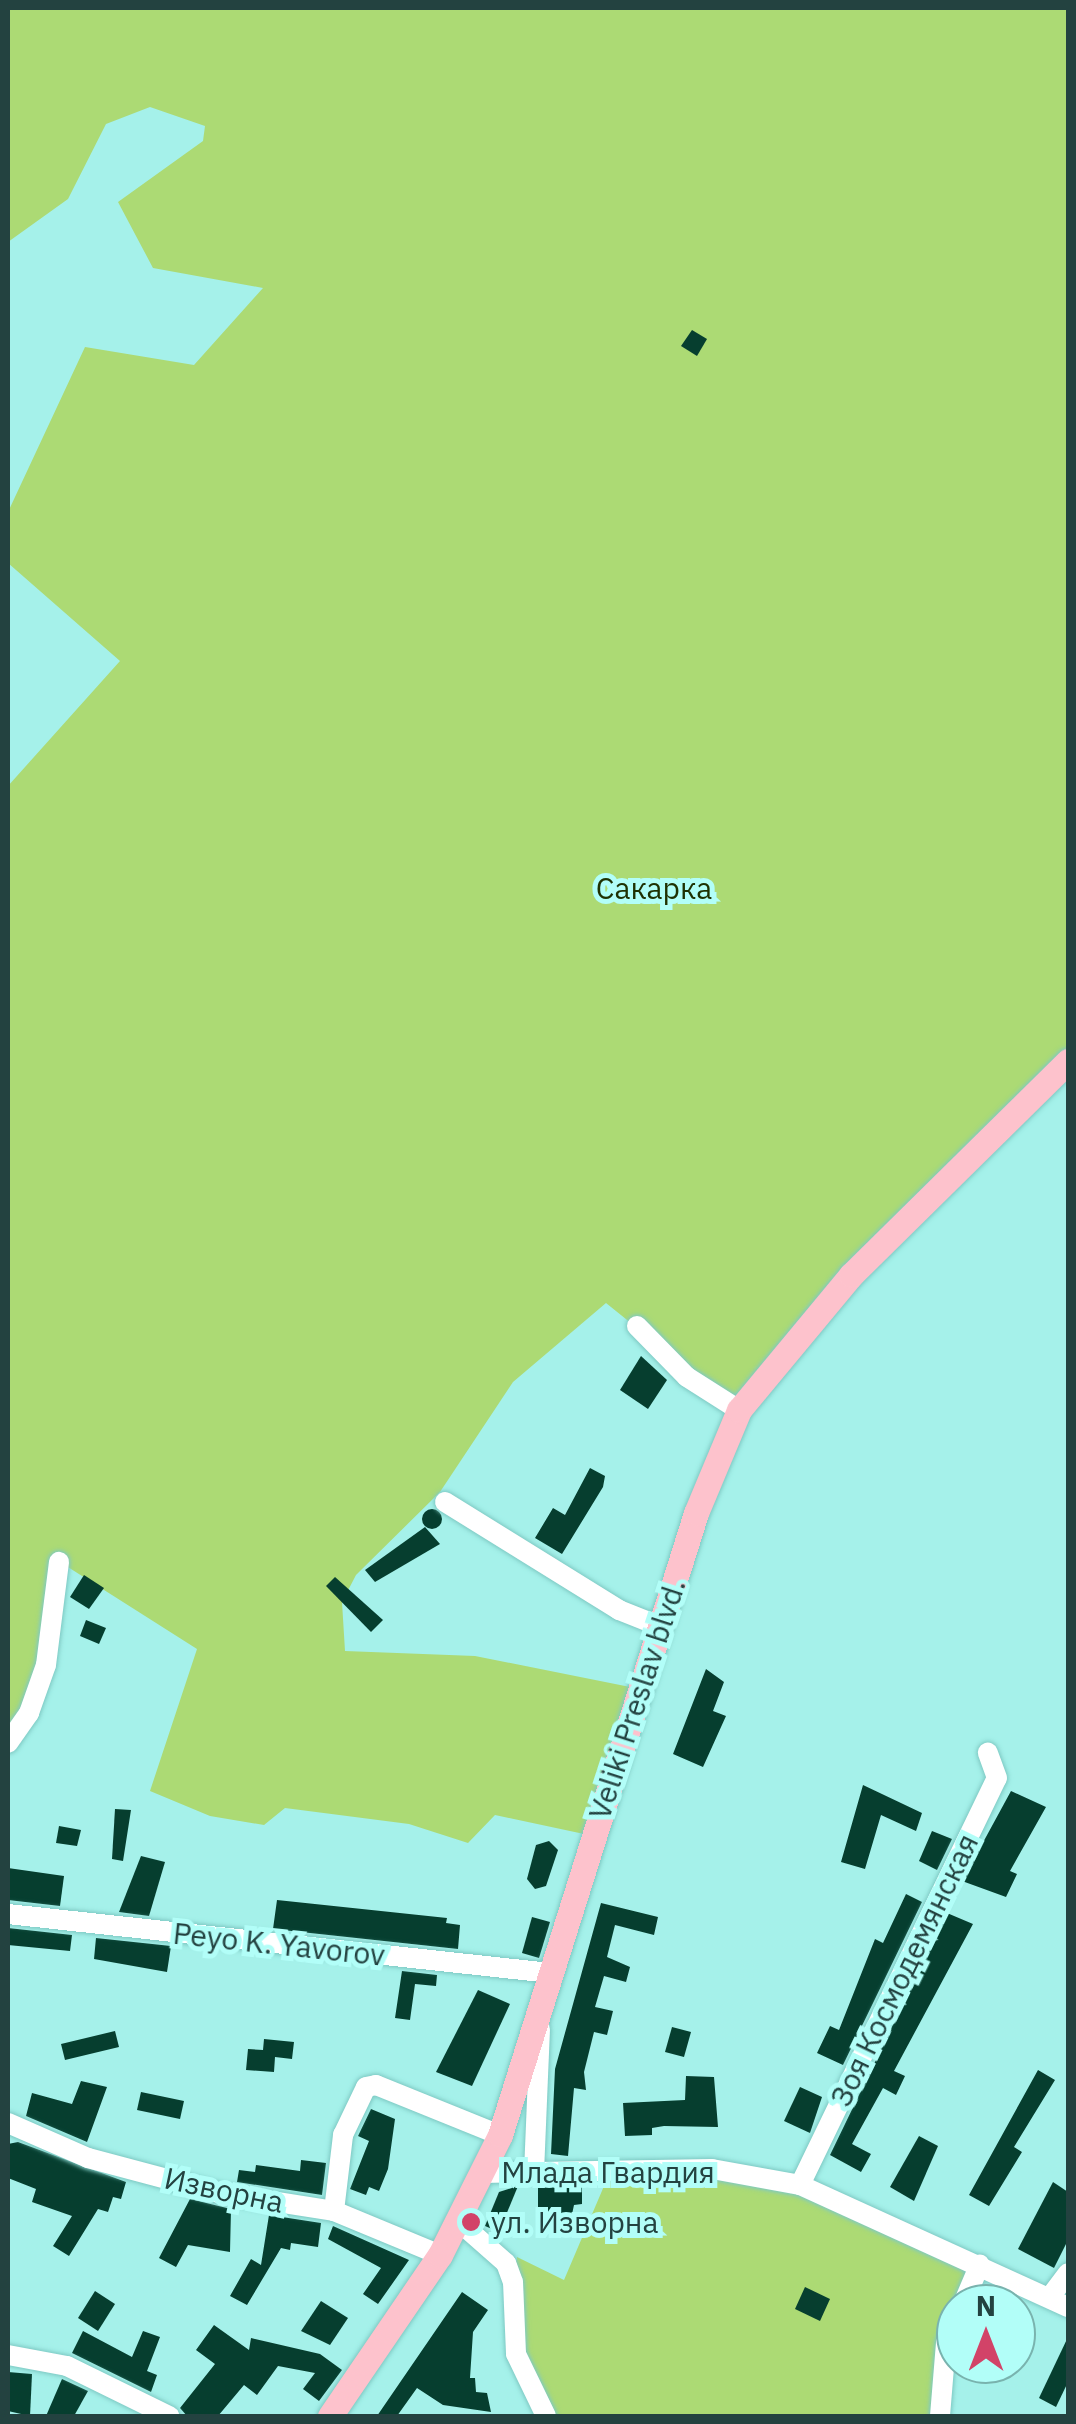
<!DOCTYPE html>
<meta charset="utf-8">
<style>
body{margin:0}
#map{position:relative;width:1076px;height:2424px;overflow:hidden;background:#a5f1ea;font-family:"IBM Plex Sans",sans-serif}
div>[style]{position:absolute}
.green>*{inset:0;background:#acda74}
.building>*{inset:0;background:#063e2f}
.round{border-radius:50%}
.roads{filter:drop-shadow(0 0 2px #7ec9c3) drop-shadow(0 0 2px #7ec9c3)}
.minor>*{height:20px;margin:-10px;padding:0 10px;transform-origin:10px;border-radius:10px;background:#fff}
.major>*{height:25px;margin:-12.5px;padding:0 12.5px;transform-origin:12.5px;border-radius:12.5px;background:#fdc2cc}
.dots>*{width:28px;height:28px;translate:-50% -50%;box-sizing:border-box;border:5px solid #b2fef8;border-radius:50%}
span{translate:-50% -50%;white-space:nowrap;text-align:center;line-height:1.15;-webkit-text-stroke:10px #b2fef8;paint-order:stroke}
.park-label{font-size:30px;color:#1e3102}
.street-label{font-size:30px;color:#234240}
.poi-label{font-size:30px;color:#234240}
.left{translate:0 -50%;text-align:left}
.frame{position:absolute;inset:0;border:10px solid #234240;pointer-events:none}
.north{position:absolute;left:936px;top:2284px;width:100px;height:100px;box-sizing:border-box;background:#b2fef8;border:2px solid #79b3ae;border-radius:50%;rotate:0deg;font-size:28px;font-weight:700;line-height:40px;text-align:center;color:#234240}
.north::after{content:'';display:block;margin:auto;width:35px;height:45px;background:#d24368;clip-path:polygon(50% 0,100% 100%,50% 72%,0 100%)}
</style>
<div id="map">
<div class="green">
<div style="clip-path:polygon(8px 8px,1068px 8px,1068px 1061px,739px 1410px,606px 1303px,513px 1382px,440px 1492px,356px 1575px,342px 1602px,345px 1651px,475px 1656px,635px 1688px,584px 1834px,495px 1815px,468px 1843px,409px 1824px,285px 1808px,264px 1825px,210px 1816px,150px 1791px,197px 1649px,60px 1562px,46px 1665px,8px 1743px,8px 786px,120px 661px,8px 563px,8px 512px,85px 347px,194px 365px,263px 288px,153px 268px,118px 202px,203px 141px,205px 126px,150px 107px,106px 124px,68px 199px,8px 242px)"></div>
<div style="clip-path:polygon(610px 2172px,800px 2185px,980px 2264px,956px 2320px,940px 2416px,545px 2416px,523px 2378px,513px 2282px,517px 2257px,564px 2280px)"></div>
</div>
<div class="building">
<div style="clip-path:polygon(692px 330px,707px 339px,697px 356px,681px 346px)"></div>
<div style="clip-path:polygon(641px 1356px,667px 1380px,648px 1409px,620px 1390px)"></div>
<div style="clip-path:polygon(590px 1468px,605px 1476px,603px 1487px,562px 1554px,535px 1538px,553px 1508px,565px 1515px)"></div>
<div class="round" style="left:422px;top:1509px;width:20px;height:20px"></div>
<div style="clip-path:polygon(425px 1527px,440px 1544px,375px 1582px,365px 1570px)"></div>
<div style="clip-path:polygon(84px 1575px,104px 1588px,89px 1609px,70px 1597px)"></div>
<div style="clip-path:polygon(335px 1577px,383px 1620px,371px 1632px,326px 1586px)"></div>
<div style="clip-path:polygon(86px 1620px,106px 1628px,99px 1644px,80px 1636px)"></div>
<div style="clip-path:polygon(706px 1669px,724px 1682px,713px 1711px,726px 1716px,703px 1767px,673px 1754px)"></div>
<div style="clip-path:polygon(863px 1785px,922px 1813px,916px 1831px,881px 1815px,865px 1869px,841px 1862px)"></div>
<div style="clip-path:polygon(1011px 1791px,1046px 1807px,1010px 1871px,1017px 1874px,1006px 1897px,962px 1881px)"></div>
<div style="clip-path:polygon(115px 1809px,131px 1810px,123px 1861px,112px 1859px)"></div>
<div style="clip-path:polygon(59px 1826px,81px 1830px,77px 1846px,56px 1843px)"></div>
<div style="clip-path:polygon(932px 1831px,952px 1839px,937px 1870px,919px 1861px)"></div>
<div style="clip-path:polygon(549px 1841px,558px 1850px,546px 1886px,535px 1889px,527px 1879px,536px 1845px)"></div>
<div style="clip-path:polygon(141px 1856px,165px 1862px,149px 1916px,119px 1912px)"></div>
<div style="clip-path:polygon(8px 1868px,64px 1876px,60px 1906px,8px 1900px)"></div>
<div style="clip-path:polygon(906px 1894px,922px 1902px,843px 2065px,817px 2053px,830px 2026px,839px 2030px,875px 1939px,883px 1943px)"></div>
<div style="clip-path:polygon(277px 1900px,447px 1918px,446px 1923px,460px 1925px,458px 1949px,273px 1929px)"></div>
<div style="clip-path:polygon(601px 1903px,658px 1917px,654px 1935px,615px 1925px,607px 1957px,630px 1967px,626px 1982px,604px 1976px,595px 2007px,613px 2011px,607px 2035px,594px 2032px,584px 2072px,586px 2090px,574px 2088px,568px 2156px,551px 2154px,555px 2069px)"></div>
<div style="clip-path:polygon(947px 1913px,973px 1924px,894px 2071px,905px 2076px,896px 2095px,883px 2088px,852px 2144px,871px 2154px,861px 2172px,830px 2155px)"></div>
<div style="clip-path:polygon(532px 1917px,550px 1922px,539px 1958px,522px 1953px)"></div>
<div style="clip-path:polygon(8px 1928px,72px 1935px,70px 1951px,8px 1945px)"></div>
<div style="clip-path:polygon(96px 1938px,171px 1946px,167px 1972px,94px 1959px)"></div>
<div style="clip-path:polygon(402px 1971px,437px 1975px,436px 1986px,415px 1984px,410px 2020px,395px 2018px)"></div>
<div style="clip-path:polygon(478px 1990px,510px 2004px,472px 2086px,436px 2072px)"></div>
<div style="clip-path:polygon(672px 2027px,691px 2032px,684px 2057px,665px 2052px)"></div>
<div style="clip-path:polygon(115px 2031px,119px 2047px,65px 2060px,61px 2044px)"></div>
<div style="clip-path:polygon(264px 2039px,294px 2042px,292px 2059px,275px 2057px,274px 2072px,246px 2070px,248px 2049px,263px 2050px)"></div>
<div style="clip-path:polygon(1038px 2070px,1055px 2080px,1014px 2147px,1022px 2152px,989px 2206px,969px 2195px)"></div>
<div style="clip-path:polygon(686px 2076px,714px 2077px,718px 2127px,664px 2126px,652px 2128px,652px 2135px,625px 2136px,623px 2103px,685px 2100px)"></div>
<div style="clip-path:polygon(81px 2081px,107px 2087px,87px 2142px,26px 2116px,32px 2093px,72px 2104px)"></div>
<div style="clip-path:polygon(800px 2087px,822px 2097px,810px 2133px,784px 2121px)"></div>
<div style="clip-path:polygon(141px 2092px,184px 2101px,180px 2119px,137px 2110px)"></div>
<div style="clip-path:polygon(371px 2109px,395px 2119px,388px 2169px,379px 2191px,369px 2187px,366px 2195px,350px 2189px,369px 2141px,358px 2136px)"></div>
<div style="clip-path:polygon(919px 2136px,938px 2146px,914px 2201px,890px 2187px)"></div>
<div style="clip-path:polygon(18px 2142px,126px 2182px,121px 2199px,113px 2197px,108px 2212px,98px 2209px,69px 2256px,53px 2246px,72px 2216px,32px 2202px,36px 2189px,8px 2178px,8px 2144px)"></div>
<div style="clip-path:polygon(301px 2160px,326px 2163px,322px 2195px,237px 2182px,239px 2170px,255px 2172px,256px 2165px,300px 2171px)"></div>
<div style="clip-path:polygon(1053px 2182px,1068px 2192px,1068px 2240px,1054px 2268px,1018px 2249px)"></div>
<div style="clip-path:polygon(518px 2186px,499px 2232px,485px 2226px,499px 2192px)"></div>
<div style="clip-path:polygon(538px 2186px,582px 2186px,582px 2204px,574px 2205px,568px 2233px,538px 2233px)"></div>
<div style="clip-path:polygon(190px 2199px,231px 2209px,230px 2252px,188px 2245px,176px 2267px,159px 2258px)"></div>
<div style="clip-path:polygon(269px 2215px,321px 2223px,318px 2247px,291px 2243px,290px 2250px,281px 2248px,247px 2305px,230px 2296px,251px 2259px,261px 2265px)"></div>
<div style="clip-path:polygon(333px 2226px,409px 2260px,378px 2304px,363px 2294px,381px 2268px,328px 2239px)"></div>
<div style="clip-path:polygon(805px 2287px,830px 2299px,820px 2321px,795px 2309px)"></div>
<div style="clip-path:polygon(95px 2291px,115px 2304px,98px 2331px,78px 2318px)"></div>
<div style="clip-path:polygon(462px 2292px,488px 2310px,473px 2332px,470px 2378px,475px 2378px,476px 2392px,487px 2393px,491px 2412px,443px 2405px,417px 2388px,397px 2416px,377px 2416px)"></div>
<div style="clip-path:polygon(321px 2301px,348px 2318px,330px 2345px,301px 2331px)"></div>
<div style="clip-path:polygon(214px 2325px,249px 2350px,251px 2338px,320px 2354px,342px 2370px,319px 2401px,303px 2389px,315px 2373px,278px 2366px,257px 2395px,244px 2385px,218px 2416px,187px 2416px,180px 2408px,215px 2364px,196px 2350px)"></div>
<div style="clip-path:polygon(83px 2331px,132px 2357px,143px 2331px,160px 2337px,147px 2371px,157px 2375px,151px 2392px,72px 2353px)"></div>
<div style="clip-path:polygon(1068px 2337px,1068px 2382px,1056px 2407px,1039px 2398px)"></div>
<div style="clip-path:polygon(8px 2372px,32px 2374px,30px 2416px,8px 2411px)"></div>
<div style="clip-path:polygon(62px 2379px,88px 2391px,74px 2416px,46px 2416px)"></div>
</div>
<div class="roads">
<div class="minor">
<div style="left:637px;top:1326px;width:71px;rotate:45.6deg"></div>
<div style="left:687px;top:1377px;width:62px;rotate:32.4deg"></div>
<div style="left:445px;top:1502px;width:205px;rotate:31.8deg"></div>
<div style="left:619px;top:1610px;width:46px;rotate:21.6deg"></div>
<div style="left:8px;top:1743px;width:37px;rotate:-55deg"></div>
<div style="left:29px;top:1713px;width:51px;rotate:-70.5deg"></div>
<div style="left:46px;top:1665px;width:104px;rotate:-82.8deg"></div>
<div style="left:8px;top:1914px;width:545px;rotate:6.21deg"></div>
<div style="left:8px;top:2123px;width:87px;rotate:23.6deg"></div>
<div style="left:88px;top:2158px;width:137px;rotate:14.9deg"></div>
<div style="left:220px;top:2193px;width:115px;rotate:9deg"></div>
<div style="left:334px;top:2211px;width:115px;rotate:22.5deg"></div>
<div style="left:534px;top:2172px;width:143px;rotate:-87.6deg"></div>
<div style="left:480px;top:2173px;width:232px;rotate:-1deg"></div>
<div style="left:712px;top:2169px;width:89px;rotate:10.3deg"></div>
<div style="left:800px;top:2185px;width:294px;rotate:24.5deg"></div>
<div style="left:800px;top:2185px;width:452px;rotate:-64.2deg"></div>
<div style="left:997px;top:1778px;width:27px;rotate:-110deg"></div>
<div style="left:334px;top:2211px;width:77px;rotate:-83.2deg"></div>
<div style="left:343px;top:2135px;width:53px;rotate:-64.4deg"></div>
<div style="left:366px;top:2087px;width:10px;rotate:-11deg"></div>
<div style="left:376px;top:2085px;width:134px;rotate:22deg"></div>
<div style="left:457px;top:2220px;width:65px;rotate:41.3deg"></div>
<div style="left:506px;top:2263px;width:20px;rotate:70deg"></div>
<div style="left:513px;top:2282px;width:72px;rotate:87.6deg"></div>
<div style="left:516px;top:2354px;width:69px;rotate:64.2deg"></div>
<div style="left:1050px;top:2297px;width:30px;rotate:-53deg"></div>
<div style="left:963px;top:2304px;width:43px;rotate:-67deg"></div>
<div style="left:8px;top:2355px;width:60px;rotate:10.6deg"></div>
<div style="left:67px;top:2366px;width:114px;rotate:26.1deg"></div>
<div style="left:940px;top:2416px;width:73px;rotate:-85.3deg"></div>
<div style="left:946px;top:2343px;width:25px;rotate:-67deg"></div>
</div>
<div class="major">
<div style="left:330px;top:2416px;width:195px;rotate:-55.7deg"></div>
<div style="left:440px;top:2255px;width:134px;rotate:-63.4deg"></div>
<div style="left:500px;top:2135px;width:652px;rotate:-72.51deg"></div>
<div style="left:696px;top:1513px;width:112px;rotate:-67.3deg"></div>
<div style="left:739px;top:1410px;width:175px;rotate:-50.3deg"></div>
<div style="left:851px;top:1275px;width:305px;rotate:-44.6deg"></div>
</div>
</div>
<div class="dots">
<div style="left:471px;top:2222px;background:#d24368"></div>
</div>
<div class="park-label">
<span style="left:654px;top:888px">Сакарка</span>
</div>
<div class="street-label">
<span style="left:637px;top:1699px;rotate:-72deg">Veliki Preslav blvd.</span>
<span style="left:279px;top:1944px;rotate:6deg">Peyo K. Yavorov</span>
<span style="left:904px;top:1970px;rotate:-64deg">Зоя Космодемянская</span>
<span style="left:608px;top:2172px">Млада Гвардия</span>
<span style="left:224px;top:2190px;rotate:12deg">Изворна</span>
</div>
<div class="poi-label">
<span class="left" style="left:491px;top:2222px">ул. Изворна</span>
</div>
<div class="frame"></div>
<div class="north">N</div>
</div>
